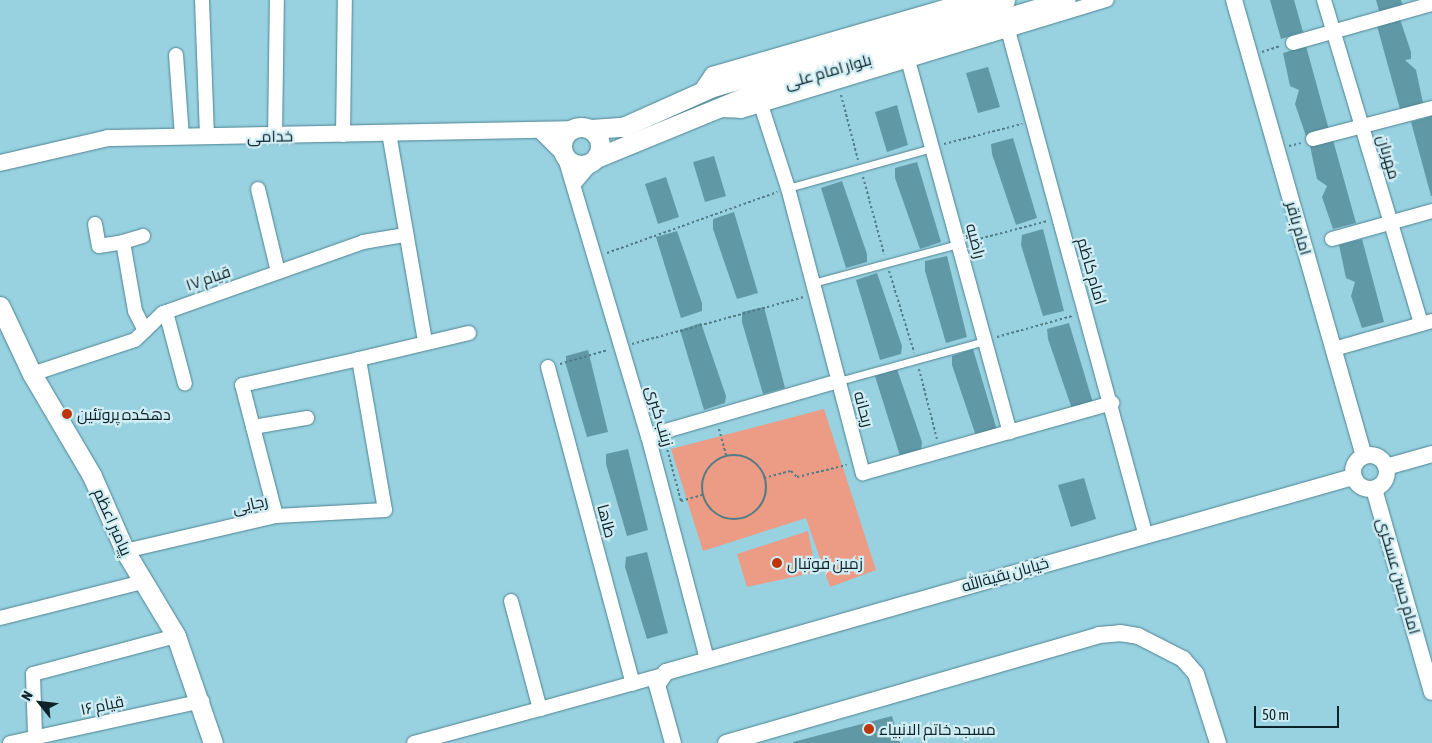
<!DOCTYPE html>
<meta charset="utf-8">
<style>
body{margin:0}
#map{position:relative;width:1432px;height:743px;overflow:hidden;background:#98d1e0;font-family:"Asap Condensed",Cairo,sans-serif}
div>[style]{position:absolute}
.green>*{inset:0;background:#ec9b85}
.building>*{inset:0;background:#6098a6}
.path>*{height:2px;margin-top:-1px;transform-origin:0;background:repeating-linear-gradient(90deg,#537b86 0 2.5px,transparent 0 5px)}
.path>.ring{margin:-1px;padding:0;box-sizing:content-box;background:none;border:2px solid #537b86;border-radius:50%}
.roads{filter:drop-shadow(0 0 1px #4d8492) drop-shadow(0 0 1px #4d8492)}
.service>*{height:7px;margin:-3.5px;padding:0 3.5px;transform-origin:3.5px;border-radius:3.5px;background:#fff}
.minor>*{height:14px;margin:-7px;padding:0 7px;transform-origin:7px;border-radius:7px;background:#fff}
.tertiary>*{height:16px;margin:-8px;padding:0 8px;transform-origin:8px;border-radius:8px;background:#fff}
.tertiary>.ring{margin:-8px;padding:0;box-sizing:content-box;background:none;border:16px solid #fff;border-radius:50%}
.secondary>*{height:19px;margin:-9.5px;padding:0 9.5px;transform-origin:9.5px;border-radius:9.5px;background:#fff}
.secondary>.ring{margin:-9.5px;padding:0;box-sizing:content-box;background:none;border:19px solid #fff;border-radius:50%}
.dots>*{width:14px;height:14px;translate:-50% -50%;box-sizing:border-box;border:2px solid #d1edf4;border-radius:50%}
span{translate:-50% -50%;white-space:nowrap;text-align:center;line-height:1.15;-webkit-text-stroke:4.5px #d1edf4;paint-order:stroke}
.street-label{font-size:16px;color:#0c2329}
.poi-label{font-size:16px;color:#0c2329}
.left{translate:0 -50%;text-align:left}
.north{position:absolute;left:15px;top:678px;width:50px;height:50px;-webkit-text-stroke:4px #d1edf4;paint-order:stroke;rotate:299deg;font-size:14px;font-weight:700;line-height:20px;text-align:center;color:#0c2329}
.north::after{content:'';display:block;margin:auto;width:18px;height:22px;background:#0c2329;clip-path:polygon(50% 0,100% 100%,50% 72%,0 100%)}
.scale{position:absolute;left:1254px;top:706px;width:85px;height:22px;box-sizing:border-box;border:2px solid #0c2329;border-top:0;padding-left:6px;font-size:15px;line-height:18px;white-space:nowrap;color:#0c2329;-webkit-text-stroke:4px #d1edf4;paint-order:stroke}
</style>
<div id="map">
<div class="green">
<div style="clip-path:polygon(824px 409px,876px 570px,830px 587px,806px 518px,703px 551px,671px 449px)"></div>
<div style="clip-path:polygon(808px 531px,816px 572px,747px 587px,737px 554px)"></div>
</div>
<div class="building">
<div style="clip-path:polygon(1270px 0,1294px 0,1303px 32px,1281px 39px)"></div>
<div style="clip-path:polygon(1376px 0,1401px 0,1403px 7px,1380px 14px)"></div>
<div style="clip-path:polygon(1400px 19px,1411px 52px,1411px 59px,1405px 60px,1416px 70px,1423px 103px,1400px 109px,1377px 26px)"></div>
<div style="clip-path:polygon(1306px 46px,1329px 130px,1306px 136px,1295px 104px,1299px 90px,1290px 86px,1283px 53px)"></div>
<div style="clip-path:polygon(988px 67px,1000px 107px,978px 113px,966px 73px)"></div>
<div style="clip-path:polygon(897px 105px,908px 145px,887px 152px,875px 112px)"></div>
<div style="clip-path:polygon(1432px 116px,1432px 196px,1431px 196px,1411px 122px)"></div>
<div style="clip-path:polygon(1013px 138px,1037px 218px,1016px 225px,992px 154px,991px 144px)"></div>
<div style="clip-path:polygon(1333px 140px,1356px 223px,1333px 229px,1322px 197px,1327px 186px,1317px 179px,1310px 146px)"></div>
<div style="clip-path:polygon(714px 156px,726px 196px,705px 202px,693px 162px)"></div>
<div style="clip-path:polygon(917px 162px,941px 242px,920px 249px,895px 178px,895px 168px)"></div>
<div style="clip-path:polygon(666px 177px,679px 217px,658px 224px,645px 184px)"></div>
<div style="clip-path:polygon(842px 181px,867px 254px,867px 262px,846px 268px,821px 188px)"></div>
<div style="clip-path:polygon(734px 212px,758px 293px,737px 299px,713px 229px,713px 219px)"></div>
<div style="clip-path:polygon(1043px 229px,1064px 311px,1043px 316px,1021px 245px,1022px 235px)"></div>
<div style="clip-path:polygon(677px 231px,702px 303px,702px 311px,681px 318px,656px 237px)"></div>
<div style="clip-path:polygon(1362px 239px,1384px 322px,1362px 328px,1351px 296px,1355px 282px,1346px 278px,1339px 245px)"></div>
<div style="clip-path:polygon(947px 256px,967px 337px,946px 343px,925px 271px,925px 261px)"></div>
<div style="clip-path:polygon(877px 273px,902px 346px,901px 354px,880px 360px,856px 280px)"></div>
<div style="clip-path:polygon(764px 307px,785px 388px,763px 394px,742px 322px,742px 312px)"></div>
<div style="clip-path:polygon(701px 323px,726px 396px,725px 403px,704px 410px,680px 330px)"></div>
<div style="clip-path:polygon(1069px 323px,1093px 403px,1072px 409px,1048px 339px,1047px 329px)"></div>
<div style="clip-path:polygon(973px 349px,997px 430px,976px 436px,952px 365px,952px 356px)"></div>
<div style="clip-path:polygon(588px 350px,608px 432px,587px 437px,566px 365px,566px 356px)"></div>
<div style="clip-path:polygon(897px 369px,922px 442px,921px 450px,900px 456px,875px 376px)"></div>
<div style="clip-path:polygon(628px 449px,648px 530px,627px 536px,606px 464px,606px 454px)"></div>
<div style="clip-path:polygon(1084px 478px,1096px 519px,1071px 527px,1058px 485px)"></div>
<div style="clip-path:polygon(647px 552px,668px 633px,647px 639px,625px 567px,626px 557px)"></div>
<div style="clip-path:polygon(892px 716px,900px 743px,793px 743px,793px 742px)"></div>
</div>
<div class="path">
<div style="left:1262px;top:52px;width:20px;rotate:-18deg"></div>
<div style="left:841px;top:95px;width:67px;rotate:75.3deg"></div>
<div style="left:944px;top:144px;width:81px;rotate:-14.4deg"></div>
<div style="left:1289px;top:146px;width:12px;rotate:-14deg"></div>
<div style="left:863px;top:177px;width:80px;rotate:74.7deg"></div>
<div style="left:971px;top:241px;width:79px;rotate:-14.7deg"></div>
<div style="left:607px;top:253px;width:181px;rotate:-19.7deg"></div>
<div style="left:889px;top:271px;width:85px;rotate:72.8deg"></div>
<div style="left:997px;top:337px;width:78px;rotate:-15.6deg"></div>
<div style="left:632px;top:344px;width:178px;rotate:-15.3deg"></div>
<div style="left:560px;top:364px;width:50px;rotate:-16.3deg"></div>
<div style="left:919px;top:369px;width:72px;rotate:75.6deg"></div>
<div style="left:719px;top:429px;width:27px;rotate:75deg"></div>
<div style="left:666px;top:445px;width:58px;rotate:75deg"></div>
<div style="left:681px;top:501px;width:22px;rotate:-16deg"></div>
<div class="ring" style="left:702px;top:455px;width:62px;height:62px"></div>
<div style="left:764px;top:478px;width:28px;rotate:-15deg"></div>
<div style="left:791px;top:471px;width:8px;rotate:45deg"></div>
<div style="left:797px;top:477px;width:51px;rotate:-13.5deg"></div>
</div>
<div class="roads">
<div class="service">
<div style="left:788px;top:188px;width:149px;rotate:-15.5deg"></div>
<div style="left:813px;top:283px;width:150px;rotate:-15.1deg"></div>
<div style="left:839px;top:381px;width:151px;rotate:-15.3deg"></div>
</div>
<div class="minor">
<div style="left:202px;top:0;width:137px;rotate:87.9deg"></div>
<div style="left:1324px;top:0;width:338px;rotate:73.3deg"></div>
<div style="left:1005px;top:19px;width:533px;rotate:74.76deg"></div>
<div style="left:1293px;top:43px;width:144px;rotate:-15.7deg"></div>
<div style="left:176px;top:55px;width:82px;rotate:85.8deg"></div>
<div style="left:908px;top:60px;width:386px;rotate:74.7deg"></div>
<div style="left:700px;top:92px;width:22px;rotate:-56deg"></div>
<div style="left:712px;top:74px;width:267px;rotate:-16.1deg"></div>
<div style="left:761px;top:105px;width:87px;rotate:72deg"></div>
<div style="left:788px;top:188px;width:295px;rotate:75.3deg"></div>
<div style="left:863px;top:473px;width:259px;rotate:-15.7deg"></div>
<div style="left:717px;top:110px;width:24px;rotate:2deg"></div>
<div style="left:741px;top:111px;width:382px;rotate:-16.9deg"></div>
<div style="left:389px;top:133px;width:212px;rotate:80.2deg"></div>
<div style="left:343px;top:135px;width:135px;rotate:-89.2deg"></div>
<div style="left:275px;top:136px;width:136px;rotate:-89.2deg"></div>
<div style="left:1313px;top:139px;width:123px;rotate:-14.6deg"></div>
<div style="left:565px;top:158px;width:290px;rotate:73.4deg"></div>
<div style="left:648px;top:436px;width:231px;rotate:75.2deg"></div>
<div style="left:574px;top:184px;width:30px;rotate:-50deg"></div>
<div style="left:258px;top:189px;width:85px;rotate:76.5deg"></div>
<div style="left:95px;top:224px;width:22px;rotate:80deg"></div>
<div style="left:99px;top:246px;width:24px;rotate:-9deg"></div>
<div style="left:123px;top:242px;width:70px;rotate:80.1deg"></div>
<div style="left:135px;top:311px;width:22px;rotate:63deg"></div>
<div style="left:1332px;top:239px;width:104px;rotate:-15.6deg"></div>
<div style="left:123px;top:242px;width:21px;rotate:-17deg"></div>
<div style="left:166px;top:312px;width:74px;rotate:75.2deg"></div>
<div style="left:1334px;top:349px;width:102px;rotate:-15.9deg"></div>
<div style="left:548px;top:367px;width:328px;rotate:75deg"></div>
<div style="left:32px;top:374px;width:108px;rotate:-18.3deg"></div>
<div style="left:135px;top:340px;width:39px;rotate:-44deg"></div>
<div style="left:163px;top:313px;width:212px;rotate:-19.5deg"></div>
<div style="left:363px;top:242px;width:43px;rotate:-9.5deg"></div>
<div style="left:253px;top:427px;width:55px;rotate:-9.5deg"></div>
<div style="left:648px;top:436px;width:199px;rotate:-16.1deg"></div>
<div style="left:276px;top:516px;width:135px;rotate:-104.5deg"></div>
<div style="left:242px;top:385px;width:120px;rotate:-12.5deg"></div>
<div style="left:125px;top:551px;width:155px;rotate:-13.1deg"></div>
<div style="left:276px;top:516px;width:109px;rotate:-3.2deg"></div>
<div style="left:385px;top:510px;width:153px;rotate:-99.8deg"></div>
<div style="left:359px;top:359px;width:113px;rotate:-13.3deg"></div>
<div style="left:511px;top:601px;width:112px;rotate:75deg"></div>
<div style="left:540px;top:709px;width:123px;rotate:-15.5deg"></div>
<div style="left:0;top:618px;width:146px;rotate:-14.2deg"></div>
<div style="left:35px;top:735px;width:61px;rotate:-91.9deg"></div>
<div style="left:33px;top:674px;width:148px;rotate:-14.9deg"></div>
<div style="left:10px;top:743px;width:197px;rotate:-12.3deg"></div>
<div style="left:414px;top:743px;width:131px;rotate:-15.1deg"></div>
</div>
<div class="tertiary">
<div style="left:1234px;top:0;width:474px;rotate:74.1deg"></div>
<div style="left:542px;top:132px;width:28px;rotate:45deg"></div>
<div style="left:0;top:163px;width:111px;rotate:-13deg"></div>
<div style="left:108px;top:138px;width:464px;rotate:-1.1deg"></div>
<div class="ring" style="left:1353px;top:455px;width:18px;height:18px"></div>
<div style="left:1386px;top:467px;width:48px;rotate:-15.8deg"></div>
<div style="left:1374px;top:489px;width:211px;rotate:74.1deg"></div>
<div style="left:673px;top:743px;width:60px;rotate:-105.4deg"></div>
<div style="left:657px;top:685px;width:16px;rotate:-55deg"></div>
<div style="left:666px;top:672px;width:714px;rotate:-15.85deg"></div>
<div style="left:726px;top:743px;width:388px;rotate:-16.1deg"></div>
<div style="left:1099px;top:635px;width:21px;rotate:-5deg"></div>
<div style="left:1120px;top:633px;width:18px;rotate:9deg"></div>
<div style="left:1138px;top:636px;width:51px;rotate:27.1deg"></div>
<div style="left:1183px;top:659px;width:20px;rotate:49deg"></div>
<div style="left:1196px;top:674px;width:72px;rotate:72.3deg"></div>
</div>
<div class="secondary">
<div class="ring" style="left:562px;top:127px;width:19px;height:19px"></div>
<div style="left:591px;top:129px;width:32px;rotate:-4deg"></div>
<div style="left:623px;top:127px;width:95px;rotate:-24.1deg"></div>
<div style="left:710px;top:88px;width:308px;rotate:-16.6deg"></div>
<div style="left:596px;top:158px;width:174px;rotate:-22.3deg"></div>
<div style="left:757px;top:92px;width:322px;rotate:-16.6deg"></div>
<div style="left:0;top:306px;width:75px;rotate:64.8deg"></div>
<div style="left:32px;top:374px;width:118px;rotate:59.5deg"></div>
<div style="left:92px;top:476px;width:82px;rotate:66.3deg"></div>
<div style="left:125px;top:551px;width:99px;rotate:59deg"></div>
<div style="left:176px;top:636px;width:113px;rotate:70.9deg"></div>
</div>
</div>
<div class="dots">
<div style="left:67px;top:414px;background:#be3507"></div>
<div style="left:777px;top:563px;background:#be3507"></div>
<div style="left:869px;top:729px;background:#be3507"></div>
</div>
<div class="street-label">
<span style="left:828px;top:71px;rotate:-16deg">بلوار امام علی</span>
<span style="left:270px;top:136px;rotate:-1deg">خدامی</span>
<span style="left:1389px;top:157px;rotate:74deg">مهربان</span>
<span style="left:1299px;top:228px;rotate:74deg">امام باقر</span>
<span style="left:976px;top:241px;rotate:75deg">راضیه</span>
<span style="left:1092px;top:271px;rotate:74deg">امام کاظم</span>
<span style="left:208px;top:278px;rotate:-19deg">قیام ۱۷</span>
<span style="left:864px;top:409px;rotate:75deg">ریحانه</span>
<span style="left:660px;top:416px;rotate:74deg">زینب کبری</span>
<span style="left:250px;top:504px;rotate:-13deg">رجایی</span>
<span style="left:607px;top:521px;rotate:75deg">طاها</span>
<span style="left:113px;top:522px;rotate:66deg">پیامبر اعظم</span>
<span style="left:1005px;top:574px;rotate:-16deg">خیابان بقیةالله</span>
<span style="left:1399px;top:576px;rotate:74deg">امام حسن عسکری</span>
<span style="left:102px;top:705px;rotate:-12deg">قیام ۱۶</span>
</div>
<div class="poi-label">
<span class="left" style="left:77px;top:414px">دهکده پروتئین</span>
<span class="left" style="left:787px;top:563px">زمین فوتبال</span>
<span class="left" style="left:879px;top:729px">مسجد خاتم الانبیاء</span>
</div>
<div class="north">N</div>
<div class="scale">50 m</div>
</div>
